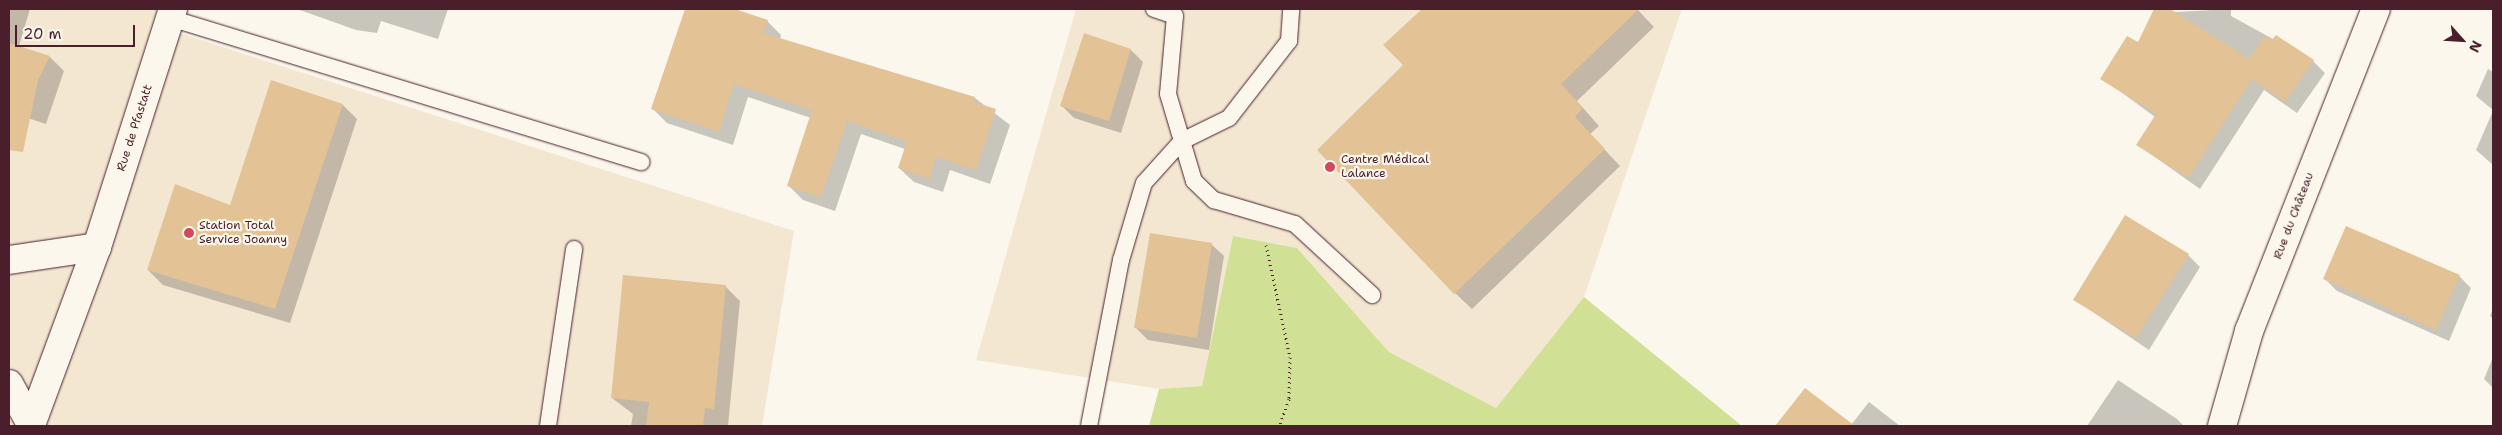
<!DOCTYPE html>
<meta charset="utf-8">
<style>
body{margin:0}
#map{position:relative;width:2502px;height:435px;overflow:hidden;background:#fbf7ec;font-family:"Shantell Sans",sans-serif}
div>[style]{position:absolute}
.built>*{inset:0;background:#f4e7d2}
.green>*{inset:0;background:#d0e094}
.shadow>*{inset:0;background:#0003}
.building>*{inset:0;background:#e3c295}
.path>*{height:3px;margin-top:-1.5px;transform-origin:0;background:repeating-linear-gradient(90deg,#4a1f2b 0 1px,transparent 0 5px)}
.roads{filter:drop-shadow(0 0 1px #4a1f2b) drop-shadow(0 0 1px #4a1f2b)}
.service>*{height:16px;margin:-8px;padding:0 8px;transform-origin:8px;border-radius:8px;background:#fbf7ec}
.minor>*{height:28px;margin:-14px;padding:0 14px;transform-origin:14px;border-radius:14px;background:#fbf7ec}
.secondary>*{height:28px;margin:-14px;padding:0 14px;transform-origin:14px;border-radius:14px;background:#fbf7ec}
.dots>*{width:14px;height:14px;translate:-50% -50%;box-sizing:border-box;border:2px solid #fbf7ec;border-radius:50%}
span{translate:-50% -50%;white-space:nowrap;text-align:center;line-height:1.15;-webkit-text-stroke:4.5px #fbf7ec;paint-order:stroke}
.street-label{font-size:12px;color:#4a1f2b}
.poi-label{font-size:12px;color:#4a1f2b}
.left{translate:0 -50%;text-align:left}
.frame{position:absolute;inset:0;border:10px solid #4a1f2b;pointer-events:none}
.north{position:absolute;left:2437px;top:15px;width:50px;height:50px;-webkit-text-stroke:4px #fbf7ec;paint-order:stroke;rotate:116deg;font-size:14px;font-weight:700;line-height:20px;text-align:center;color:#4a1f2b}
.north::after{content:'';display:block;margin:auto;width:18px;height:22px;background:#4a1f2b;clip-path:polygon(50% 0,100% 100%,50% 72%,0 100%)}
.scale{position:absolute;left:15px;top:25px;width:120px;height:22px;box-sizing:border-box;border:2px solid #4a1f2b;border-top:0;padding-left:6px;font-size:15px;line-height:18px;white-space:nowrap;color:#4a1f2b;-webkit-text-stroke:4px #fbf7ec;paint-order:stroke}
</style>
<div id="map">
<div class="built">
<div style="clip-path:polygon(9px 9px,177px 9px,173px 31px,794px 231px,762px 426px,9px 426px)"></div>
<div style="clip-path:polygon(1076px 9px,1682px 9px,1584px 297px,1496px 408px,1389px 352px,1297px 248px,1233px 236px,1202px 386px,1159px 389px,976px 360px)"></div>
</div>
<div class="green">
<div style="clip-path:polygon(1233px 236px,1297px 248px,1389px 352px,1496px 408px,1584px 297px,1742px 426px,1149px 426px,1159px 389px,1202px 386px)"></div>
</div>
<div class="shadow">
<div style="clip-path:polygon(9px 9px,30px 9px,19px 46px,50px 57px,64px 71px,46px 124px,9px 112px)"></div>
<div style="clip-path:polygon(297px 9px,448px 9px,438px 39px,381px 21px,377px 33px,356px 30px)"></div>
<div style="clip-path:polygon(687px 9px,731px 9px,767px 21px,781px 35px,780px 39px,975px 98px,1010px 125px,990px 184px,950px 170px,943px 192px,914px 182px,899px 168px,905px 149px,861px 134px,835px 211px,803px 200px,789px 186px,811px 118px,748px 97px,733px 145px,667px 123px,653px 109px)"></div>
<div style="clip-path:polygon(1424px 9px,1637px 9px,1654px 27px,1577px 101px,1599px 126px,1590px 134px,1620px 166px,1472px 309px,1455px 293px,1405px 65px,1385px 45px)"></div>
<div style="clip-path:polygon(2156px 9px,2175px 12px,2231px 9px,2231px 16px,2313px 61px,2325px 73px,2297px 113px,2264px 90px,2200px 189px,2138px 145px,2155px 117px,2102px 78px,2138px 44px)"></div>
<div style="clip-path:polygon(1131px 50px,1143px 62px,1121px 133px,1074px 118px,1062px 106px)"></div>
<div style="clip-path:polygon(2488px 69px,2493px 72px,2493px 110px,2476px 96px)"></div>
<div style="clip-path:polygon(343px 105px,357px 119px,290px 323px,163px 285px,148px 270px,231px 207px)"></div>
<div style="clip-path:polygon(2493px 111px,2493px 165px,2476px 150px)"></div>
<div style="clip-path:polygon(1211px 244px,1224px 256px,1209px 350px,1148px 340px,1136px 328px)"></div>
<div style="clip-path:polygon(2188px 255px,2200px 267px,2149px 350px,2075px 300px)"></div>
<div style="clip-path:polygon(2459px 276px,2471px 288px,2449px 341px,2337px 291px,2325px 279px)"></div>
<div style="clip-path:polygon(725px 286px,740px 301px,728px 426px,631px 426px,633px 414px,612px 398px)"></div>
<div style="clip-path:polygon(2493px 308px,2493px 319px,2490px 316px)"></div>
<div style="clip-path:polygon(2493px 357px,2493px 388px,2484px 379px)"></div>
<div style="clip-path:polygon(2118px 380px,2177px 419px,2184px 426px,2087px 426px)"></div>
<div style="clip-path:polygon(1869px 402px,1900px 426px,1786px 426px,1781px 421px,1851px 425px)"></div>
</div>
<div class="building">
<div style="clip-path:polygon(685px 9px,735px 9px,768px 20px,763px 33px,975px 97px,974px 102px,996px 109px,976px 170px,936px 157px,929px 179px,898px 168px,907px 141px,847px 121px,821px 197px,787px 186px,812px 110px,734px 84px,719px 132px,651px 109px)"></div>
<div style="clip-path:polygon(1422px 9px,1639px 9px,1561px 84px,1583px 108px,1575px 117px,1605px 149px,1454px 294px,1317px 150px,1403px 65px,1383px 45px)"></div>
<div style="clip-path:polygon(2154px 9px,2170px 9px,2249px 59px,2265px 36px,2272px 40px,2276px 35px,2314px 60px,2285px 102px,2252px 79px,2188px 178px,2136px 145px,2156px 114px,2100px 79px,2127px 36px,2138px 42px)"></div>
<div style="clip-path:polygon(1084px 33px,1131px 49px,1109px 121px,1060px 106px)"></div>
<div style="clip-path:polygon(9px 43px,50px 56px,38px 80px,23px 152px,9px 150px)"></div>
<div style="clip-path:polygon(271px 80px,343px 104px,275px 309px,147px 270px,175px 184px,230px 205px)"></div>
<div style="clip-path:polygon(2125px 215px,2189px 254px,2136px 338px,2073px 300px)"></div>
<div style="clip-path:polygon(2346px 226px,2460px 275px,2436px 330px,2323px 279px)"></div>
<div style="clip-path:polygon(1150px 233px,1212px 243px,1197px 338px,1134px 328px)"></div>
<div style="clip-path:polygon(623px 275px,726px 285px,714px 409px,705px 408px,703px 426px,646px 426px,649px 402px,611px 398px)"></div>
<div style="clip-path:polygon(1805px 388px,1855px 426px,1775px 426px)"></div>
</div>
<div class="path">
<div style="left:1266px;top:245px;width:115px;rotate:77.9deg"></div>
<div style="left:1290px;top:357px;width:42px;rotate:91.4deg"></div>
<div style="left:1289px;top:399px;width:29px;rotate:110deg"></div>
</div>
<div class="roads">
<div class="service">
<div style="left:1154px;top:9px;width:22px;rotate:18deg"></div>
<div style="left:1175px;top:16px;width:78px;rotate:95.1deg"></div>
<div style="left:1168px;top:94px;width:91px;rotate:73.4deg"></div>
<div style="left:1194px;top:181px;width:28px;rotate:44deg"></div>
<div style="left:1214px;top:200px;width:84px;rotate:16.5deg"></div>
<div style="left:1295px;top:224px;width:105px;rotate:42.7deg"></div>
<div style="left:170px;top:18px;width:493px;rotate:17deg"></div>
<div style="left:548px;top:426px;width:179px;rotate:-81.6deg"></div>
<div style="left:1089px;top:426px;width:169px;rotate:-79.1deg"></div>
<div style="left:1121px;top:260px;width:80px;rotate:-73.4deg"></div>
<div style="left:1144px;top:183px;width:57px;rotate:-47.9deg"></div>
<div style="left:1182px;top:141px;width:52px;rotate:-26.1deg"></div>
<div style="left:1229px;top:118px;width:98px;rotate:-52.1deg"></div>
<div style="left:1289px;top:41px;width:32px;rotate:-86deg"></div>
</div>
<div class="minor">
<div style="left:9px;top:260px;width:89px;rotate:-8.4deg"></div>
<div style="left:31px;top:425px;width:190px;rotate:-69.7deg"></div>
<div style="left:97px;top:247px;width:250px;rotate:-72.3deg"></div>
<div style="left:2222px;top:426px;width:99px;rotate:-74.1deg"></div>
<div style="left:2249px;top:331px;width:346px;rotate:-68.5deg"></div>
</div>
<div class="secondary">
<div style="left:9px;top:384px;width:48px;rotate:61.3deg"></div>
</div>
</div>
<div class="dots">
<div style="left:1330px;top:167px;background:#d1495b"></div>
<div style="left:189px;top:233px;background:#d1495b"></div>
</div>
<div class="street-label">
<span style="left:135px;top:128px;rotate:-72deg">Rue de Pfastatt</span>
<span style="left:2294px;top:216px;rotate:-69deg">Rue du Château</span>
</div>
<div class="poi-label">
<span class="left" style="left:1341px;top:167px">Centre Médical<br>Lalance</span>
<span class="left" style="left:199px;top:233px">Station Total<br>Service Joanny</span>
</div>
<div class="frame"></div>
<div class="north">N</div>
<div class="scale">20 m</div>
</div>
